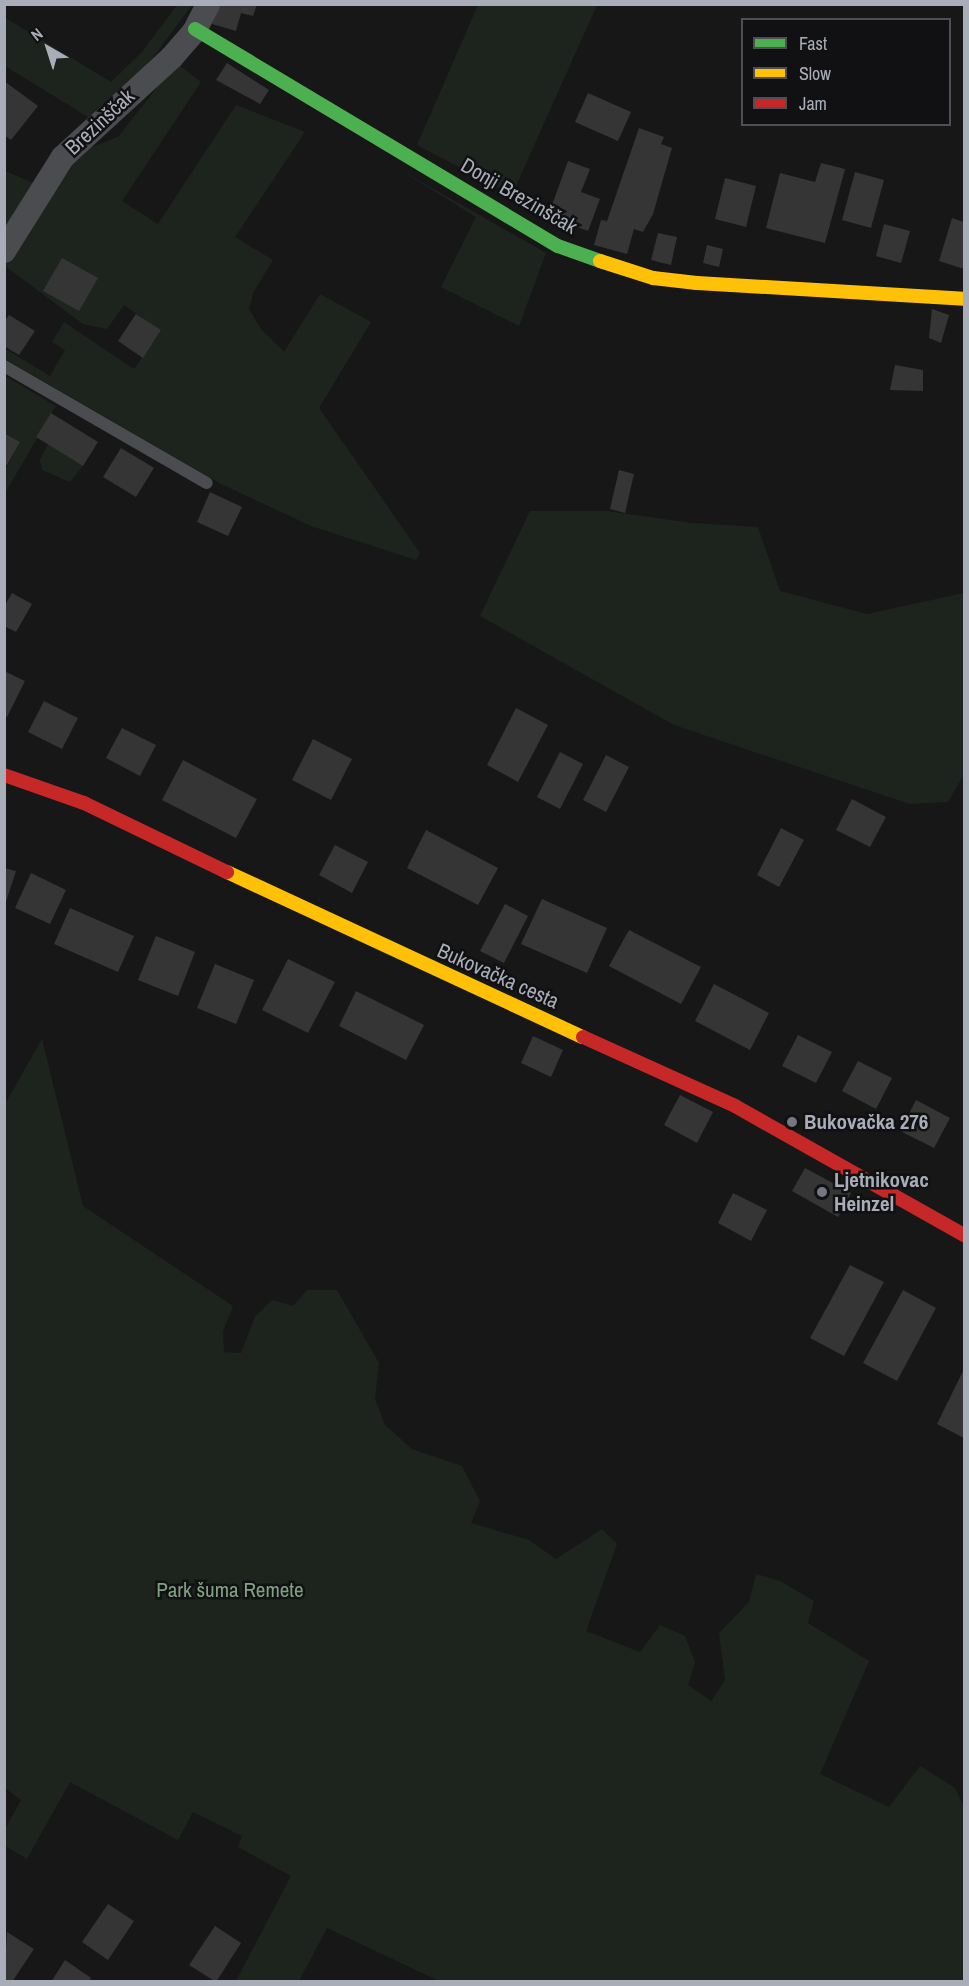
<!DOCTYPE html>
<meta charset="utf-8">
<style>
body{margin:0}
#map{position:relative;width:969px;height:1986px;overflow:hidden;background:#171717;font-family:"Archivo Narrow",sans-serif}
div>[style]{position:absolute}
.green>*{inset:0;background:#1d241e}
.building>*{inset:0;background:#353536}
.lane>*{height:12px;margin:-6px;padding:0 6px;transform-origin:6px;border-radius:6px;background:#4b4c50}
.street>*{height:24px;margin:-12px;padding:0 12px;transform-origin:12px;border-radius:12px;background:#4b4c50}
.fast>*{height:14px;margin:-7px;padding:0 7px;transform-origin:7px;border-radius:7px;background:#4caf50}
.slow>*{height:14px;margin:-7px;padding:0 7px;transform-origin:7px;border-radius:7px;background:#ffc107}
.jam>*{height:14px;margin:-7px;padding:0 7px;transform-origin:7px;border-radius:7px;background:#c62828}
.dots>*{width:16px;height:16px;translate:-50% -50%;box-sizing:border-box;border:3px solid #111113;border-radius:50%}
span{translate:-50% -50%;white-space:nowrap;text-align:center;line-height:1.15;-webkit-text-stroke:5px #111113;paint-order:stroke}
.street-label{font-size:21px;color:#a8adb8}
.poi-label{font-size:21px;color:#a8adb8;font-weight:700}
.left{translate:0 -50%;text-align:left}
.park-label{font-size:21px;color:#7fa381}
.frame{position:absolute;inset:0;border:6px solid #a8adb8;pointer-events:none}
.legend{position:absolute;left:741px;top:18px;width:210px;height:108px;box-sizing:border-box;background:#111113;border:2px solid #4d4f55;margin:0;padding:8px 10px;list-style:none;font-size:18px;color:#a8adb8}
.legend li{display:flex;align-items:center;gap:12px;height:30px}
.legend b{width:30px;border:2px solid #4d4f55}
.north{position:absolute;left:18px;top:18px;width:60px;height:60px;-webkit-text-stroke:4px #111113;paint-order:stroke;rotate:321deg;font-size:16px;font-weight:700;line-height:24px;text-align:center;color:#a8adb8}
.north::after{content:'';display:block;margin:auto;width:21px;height:27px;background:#a8adb8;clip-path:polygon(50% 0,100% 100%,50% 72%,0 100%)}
</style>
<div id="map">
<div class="green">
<div style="clip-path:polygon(177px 5px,192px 5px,151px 60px,88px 117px,5px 66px,4px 17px,111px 82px,142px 52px)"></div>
<div style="clip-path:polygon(478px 5px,597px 5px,512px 195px,417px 145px)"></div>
<div style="clip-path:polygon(176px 63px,201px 82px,122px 201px,158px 224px,236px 105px,305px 132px,235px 237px,273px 260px,253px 293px,249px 309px,261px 329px,284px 352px,320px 294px,371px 322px,319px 408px,420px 553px,416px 560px,311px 526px,221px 484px,5px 359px,4px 348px,50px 376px,65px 350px,52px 342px,64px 322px,134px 369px,161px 331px,124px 305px,107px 329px,83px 324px,5px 266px,77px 158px,84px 150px,118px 137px)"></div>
<div style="clip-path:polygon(397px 168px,546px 253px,519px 326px,441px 287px,476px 217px)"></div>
<div style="clip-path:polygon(5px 171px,33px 183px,5px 237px)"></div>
<div style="clip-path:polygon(5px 376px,56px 406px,5px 493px,5px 470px,20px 442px,5px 433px)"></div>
<div style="clip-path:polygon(48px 444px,83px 466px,70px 482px,42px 470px,40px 460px)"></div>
<div style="clip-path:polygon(530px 511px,606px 511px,692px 523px,758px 527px,780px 591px,867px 614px,964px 593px,964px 774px,948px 802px,910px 804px,674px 725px,480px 616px)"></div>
<div style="clip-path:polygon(42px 1039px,83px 1206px,233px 1306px,223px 1331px,224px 1352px,241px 1353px,255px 1317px,272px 1300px,293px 1306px,307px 1290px,337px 1290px,379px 1363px,375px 1399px,385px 1425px,412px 1449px,462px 1466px,480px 1501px,471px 1523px,529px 1540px,556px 1559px,602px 1529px,617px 1544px,586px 1631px,640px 1652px,660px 1625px,685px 1636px,695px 1662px,688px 1685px,711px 1701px,725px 1680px,719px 1633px,749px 1602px,756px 1574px,780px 1581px,814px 1601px,808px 1623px,869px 1661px,820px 1774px,889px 1807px,920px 1766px,955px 1788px,964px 1807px,964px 1981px,439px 1981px,327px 1928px,299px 1981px,236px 1981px,291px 1876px,238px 1847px,242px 1836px,193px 1812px,178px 1840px,70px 1782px,27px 1859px,5px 1846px,5px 1829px,21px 1800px,4px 1787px,4px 1106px)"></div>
</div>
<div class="building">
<div style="clip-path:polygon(218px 4px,257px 4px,253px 16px,241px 13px,236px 31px,212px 24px)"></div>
<div style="clip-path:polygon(227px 63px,269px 90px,260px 104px,216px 80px)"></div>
<div style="clip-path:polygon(4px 81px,38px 106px,11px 140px,4px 135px)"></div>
<div style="clip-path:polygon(588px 93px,631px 112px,618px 141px,575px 122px)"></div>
<div style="clip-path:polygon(639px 128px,664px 137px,661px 144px,672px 148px,653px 214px,643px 232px,634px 229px,627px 254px,594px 245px,601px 220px,607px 221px)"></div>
<div style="clip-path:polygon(568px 161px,590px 169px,581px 192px,600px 199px,588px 231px,548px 216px)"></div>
<div style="clip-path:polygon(821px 163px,845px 169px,825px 243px,766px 228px,780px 173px,815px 182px)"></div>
<div style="clip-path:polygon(855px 172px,884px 180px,871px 228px,842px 220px)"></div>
<div style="clip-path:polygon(725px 178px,756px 186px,746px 227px,715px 219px)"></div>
<div style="clip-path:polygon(952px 218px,964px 222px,964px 269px,939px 261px)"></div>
<div style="clip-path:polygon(884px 224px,910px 231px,901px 263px,876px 256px)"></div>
<div style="clip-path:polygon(658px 233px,677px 237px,671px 265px,651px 260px)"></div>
<div style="clip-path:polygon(707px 245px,723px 249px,719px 267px,703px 263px)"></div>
<div style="clip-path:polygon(62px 258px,98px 278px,79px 311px,43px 291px)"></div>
<div style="clip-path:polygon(932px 309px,949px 315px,941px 343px,929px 338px)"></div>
<div style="clip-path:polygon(136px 314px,161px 330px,143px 358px,118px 341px)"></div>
<div style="clip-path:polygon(9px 315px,35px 331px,19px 355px,4px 346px,4px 322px)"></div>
<div style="clip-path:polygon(895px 365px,923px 370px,923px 391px,890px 390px)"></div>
<div style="clip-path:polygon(51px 413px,98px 442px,83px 466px,36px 437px)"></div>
<div style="clip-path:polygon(4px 433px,20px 442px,7px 465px,4px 464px)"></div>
<div style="clip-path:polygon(121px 448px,154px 468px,136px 497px,103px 477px)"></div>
<div style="clip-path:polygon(619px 470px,634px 474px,625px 513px,610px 509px)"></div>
<div style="clip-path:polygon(210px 492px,242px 507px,228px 536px,197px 522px)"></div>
<div style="clip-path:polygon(12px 593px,32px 604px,16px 632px,4px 626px,4px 607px)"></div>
<div style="clip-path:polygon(4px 671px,25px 681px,7px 717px,4px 716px)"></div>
<div style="clip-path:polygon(44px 701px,78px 718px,62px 749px,28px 732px)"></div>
<div style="clip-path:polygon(516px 708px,548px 725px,518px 782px,487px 765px)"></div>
<div style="clip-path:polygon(122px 728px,156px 745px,140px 776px,106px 758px)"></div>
<div style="clip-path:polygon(313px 739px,352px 759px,331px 800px,292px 780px)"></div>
<div style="clip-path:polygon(560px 752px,583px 764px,560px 809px,537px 797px)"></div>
<div style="clip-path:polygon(606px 755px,629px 767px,606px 812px,583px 800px)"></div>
<div style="clip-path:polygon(183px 760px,257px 799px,236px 838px,162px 800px)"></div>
<div style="clip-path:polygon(852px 799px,886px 817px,870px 847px,836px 830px)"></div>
<div style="clip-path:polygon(781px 828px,804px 840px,779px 887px,757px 875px)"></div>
<div style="clip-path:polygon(426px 830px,498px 868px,478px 905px,407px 868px)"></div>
<div style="clip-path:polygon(335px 845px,368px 862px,352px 893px,319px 875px)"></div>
<div style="clip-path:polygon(4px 868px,16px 871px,5px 905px,4px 905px)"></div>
<div style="clip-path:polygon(31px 873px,66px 890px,50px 924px,15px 908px)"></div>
<div style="clip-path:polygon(542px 899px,607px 928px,587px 973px,521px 944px)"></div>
<div style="clip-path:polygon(505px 904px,528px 916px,504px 963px,480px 951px)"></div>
<div style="clip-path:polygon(70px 908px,134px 936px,118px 972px,54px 944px)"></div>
<div style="clip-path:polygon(629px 930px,701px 967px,681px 1004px,609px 966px)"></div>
<div style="clip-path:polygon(156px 936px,195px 952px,178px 996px,138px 980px)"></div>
<div style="clip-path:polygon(288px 959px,335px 982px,308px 1033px,262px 1010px)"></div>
<div style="clip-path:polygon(215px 964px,254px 980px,236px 1024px,197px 1008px)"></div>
<div style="clip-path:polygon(714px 984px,769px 1013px,750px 1050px,695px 1021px)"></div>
<div style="clip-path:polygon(356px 991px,424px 1025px,406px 1060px,339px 1026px)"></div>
<div style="clip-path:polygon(798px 1035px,832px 1052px,816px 1083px,782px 1066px)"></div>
<div style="clip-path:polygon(533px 1036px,563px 1050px,551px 1077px,521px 1063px)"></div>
<div style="clip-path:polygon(858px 1061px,892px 1078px,876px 1109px,842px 1091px)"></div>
<div style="clip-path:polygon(680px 1095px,713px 1112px,697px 1143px,664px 1125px)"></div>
<div style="clip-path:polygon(916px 1100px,950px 1118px,934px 1148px,900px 1131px)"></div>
<div style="clip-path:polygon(805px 1168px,851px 1193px,838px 1217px,792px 1191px)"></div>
<div style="clip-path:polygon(733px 1193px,767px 1210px,751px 1241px,718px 1223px)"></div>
<div style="clip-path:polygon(850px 1265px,884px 1282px,844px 1356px,810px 1338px)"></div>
<div style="clip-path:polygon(903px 1290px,936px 1308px,897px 1381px,863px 1363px)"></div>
<div style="clip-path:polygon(964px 1369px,964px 1438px,937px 1424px)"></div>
<div style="clip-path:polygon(108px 1904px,134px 1921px,108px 1960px,82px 1942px)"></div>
<div style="clip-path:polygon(215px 1926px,241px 1943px,216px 1982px,189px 1965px)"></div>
<div style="clip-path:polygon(7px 1932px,34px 1949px,12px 1982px,4px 1982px)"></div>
<div style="clip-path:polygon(65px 1960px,91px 1978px,89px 1982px,51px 1982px)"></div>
</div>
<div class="lane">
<div style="left:4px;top:366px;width:234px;rotate:30deg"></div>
</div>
<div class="street">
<div style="left:4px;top:251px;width:111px;rotate:-57.9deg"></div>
<div style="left:63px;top:157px;width:148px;rotate:-42.5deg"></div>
<div style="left:172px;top:57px;width:33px;rotate:-49deg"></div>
<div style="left:194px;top:32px;width:31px;rotate:-63deg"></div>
</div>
<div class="fast">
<div style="left:195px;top:29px;width:423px;rotate:30.9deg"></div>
<div style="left:558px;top:246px;width:45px;rotate:19.7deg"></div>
</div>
<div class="slow">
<div style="left:600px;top:261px;width:56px;rotate:17.8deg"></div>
<div style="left:653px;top:278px;width:44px;rotate:6.5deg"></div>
<div style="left:697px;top:283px;width:267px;rotate:3.4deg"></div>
<div style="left:227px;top:872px;width:392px;rotate:24.9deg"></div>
</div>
<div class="jam">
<div style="left:4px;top:775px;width:85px;rotate:19.3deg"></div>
<div style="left:84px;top:803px;width:159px;rotate:25.8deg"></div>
<div style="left:583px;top:1037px;width:167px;rotate:24.4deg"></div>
<div style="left:735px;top:1106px;width:263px;rotate:29.4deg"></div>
</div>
<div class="dots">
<div style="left:792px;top:1122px;background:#757880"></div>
<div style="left:822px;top:1192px;background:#757880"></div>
</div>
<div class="street-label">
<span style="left:100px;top:122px;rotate:-43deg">Brezinščak</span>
<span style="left:519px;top:196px;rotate:30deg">Donji Brezinščak</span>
<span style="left:498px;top:976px;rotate:24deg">Bukovačka cesta</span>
</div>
<div class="poi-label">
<span class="left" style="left:804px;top:1122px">Bukovačka 276</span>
<span class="left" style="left:834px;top:1192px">Ljetnikovac<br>Heinzel</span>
</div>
<div class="park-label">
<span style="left:230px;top:1590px">Park šuma Remete</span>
</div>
<div class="frame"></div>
<ul class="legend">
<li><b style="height:8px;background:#4caf50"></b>Fast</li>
<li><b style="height:8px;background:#ffc107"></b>Slow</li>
<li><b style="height:8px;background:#c62828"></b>Jam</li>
</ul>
<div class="north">N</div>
</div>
